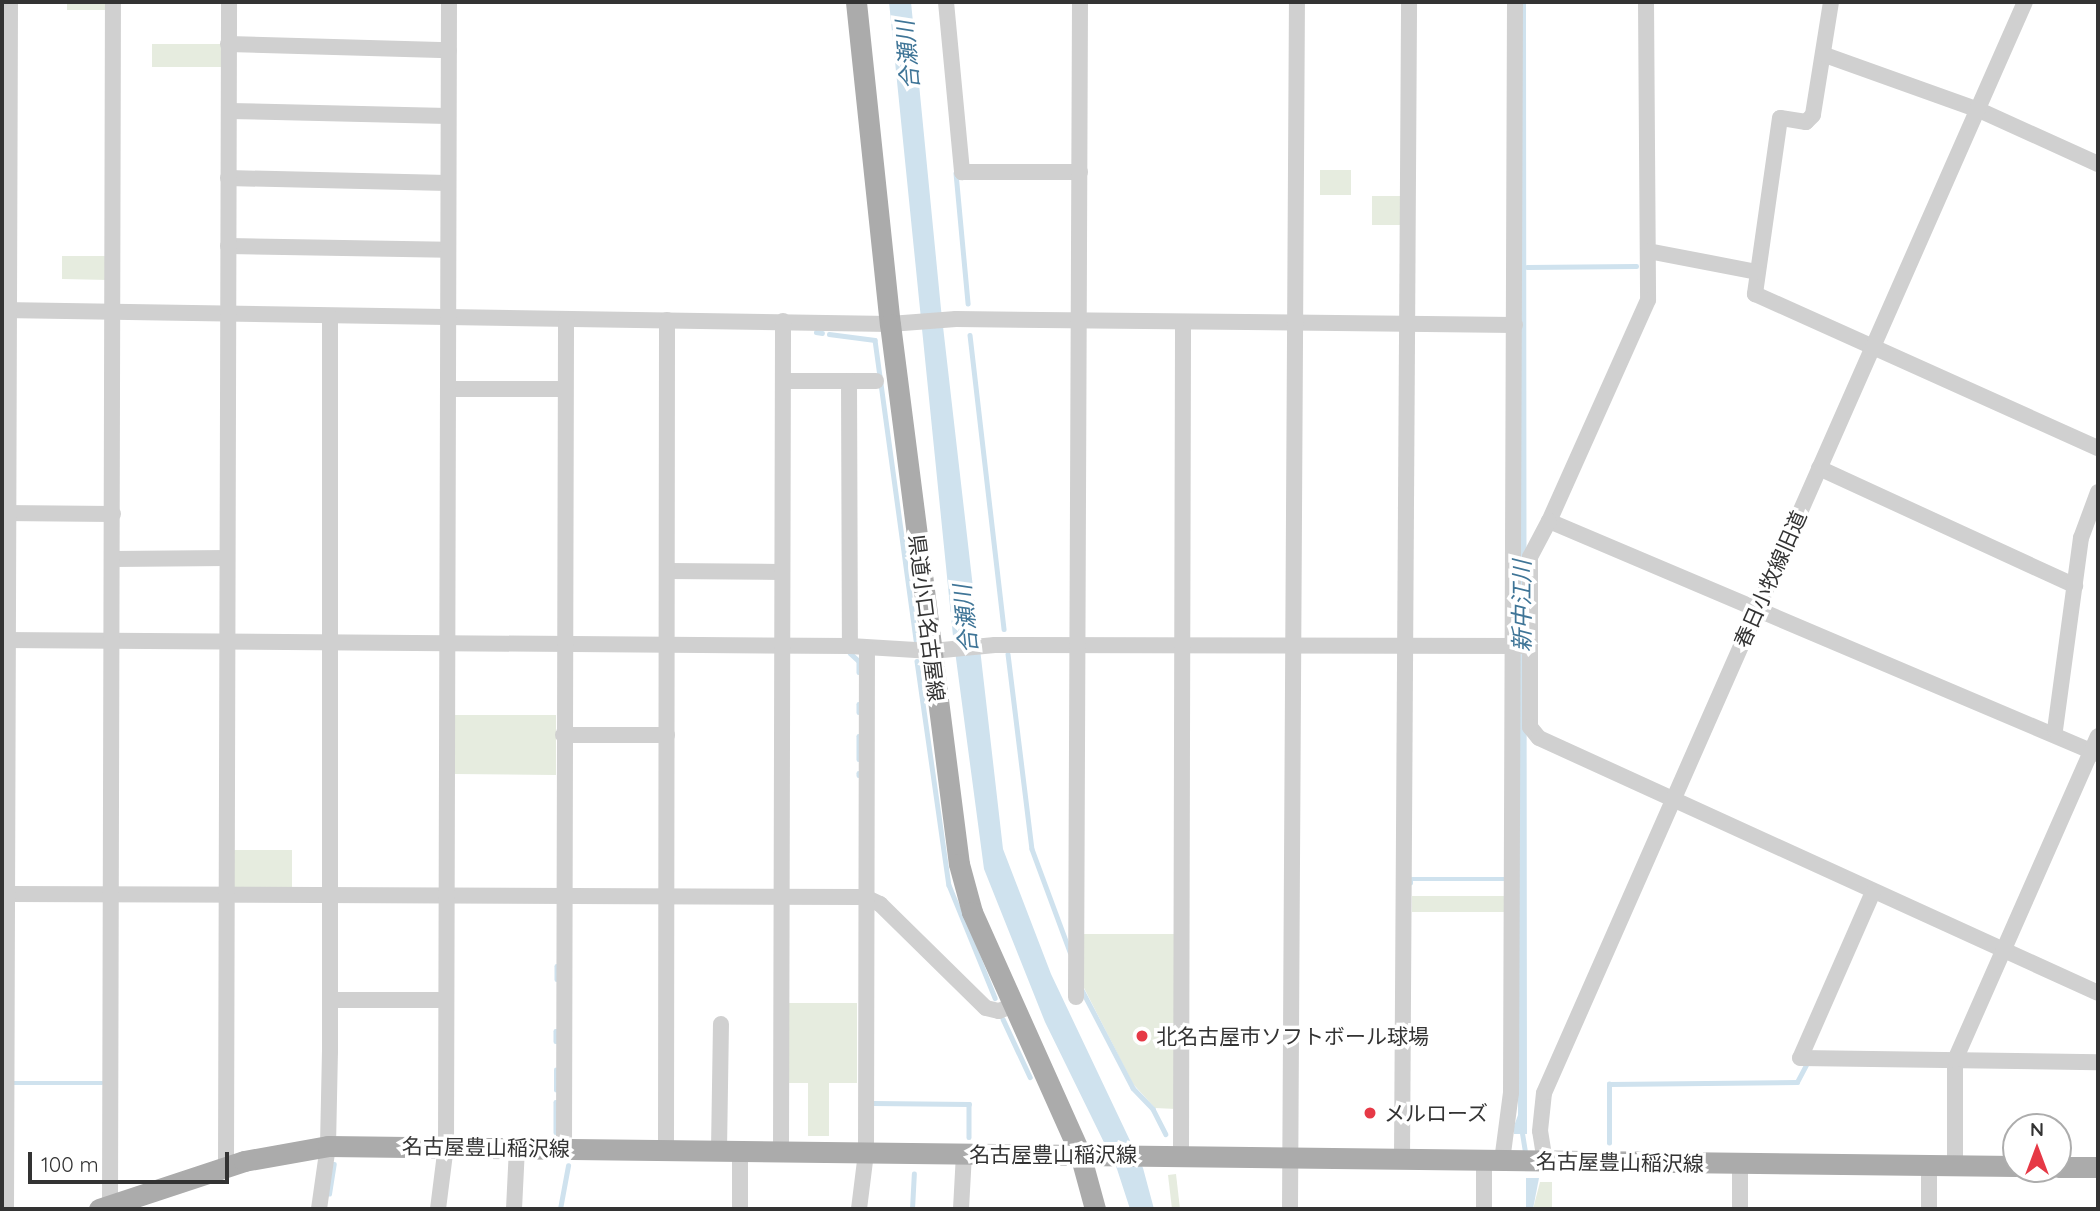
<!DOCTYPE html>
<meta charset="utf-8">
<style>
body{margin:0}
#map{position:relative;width:2100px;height:1211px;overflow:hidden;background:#fff;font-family:Quicksand,"Noto Sans JP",sans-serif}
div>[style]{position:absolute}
.green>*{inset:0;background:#e6ecdf}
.water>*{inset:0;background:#cfe2ee}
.stream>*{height:4.5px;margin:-2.25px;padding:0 2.25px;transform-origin:2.25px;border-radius:2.25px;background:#cfe2ee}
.minor>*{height:16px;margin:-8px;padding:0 8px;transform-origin:8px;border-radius:8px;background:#d0d0d0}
.major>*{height:21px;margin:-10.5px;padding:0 10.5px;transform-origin:10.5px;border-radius:10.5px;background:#ababab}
.dots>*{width:19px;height:19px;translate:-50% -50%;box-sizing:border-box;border:4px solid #fff;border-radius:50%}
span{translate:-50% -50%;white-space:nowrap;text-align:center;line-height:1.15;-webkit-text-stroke:7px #fff;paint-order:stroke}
.street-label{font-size:21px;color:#333}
.poi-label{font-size:21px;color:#333}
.left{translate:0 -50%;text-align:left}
.water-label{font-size:23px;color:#3f7597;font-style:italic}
.frame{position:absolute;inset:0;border:4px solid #333;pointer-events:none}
.north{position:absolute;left:2002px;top:1113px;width:70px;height:70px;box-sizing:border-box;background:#fff;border:2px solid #adadad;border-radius:50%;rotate:0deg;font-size:19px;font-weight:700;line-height:28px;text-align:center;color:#333}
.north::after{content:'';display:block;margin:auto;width:24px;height:32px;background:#e63946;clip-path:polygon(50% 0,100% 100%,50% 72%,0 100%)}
.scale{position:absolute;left:28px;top:1152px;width:201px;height:32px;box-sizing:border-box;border:4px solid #333;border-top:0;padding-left:9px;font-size:21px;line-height:24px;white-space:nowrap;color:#333;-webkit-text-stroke:5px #fff;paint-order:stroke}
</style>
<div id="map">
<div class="green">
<div style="clip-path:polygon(67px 2px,109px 2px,109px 10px,67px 10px)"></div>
<div style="clip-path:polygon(152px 44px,224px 44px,224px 67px,152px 67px)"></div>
<div style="clip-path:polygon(1320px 170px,1351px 170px,1351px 195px,1320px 195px)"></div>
<div style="clip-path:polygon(1372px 196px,1401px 196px,1401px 225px,1372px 225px)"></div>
<div style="clip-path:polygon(62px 256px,109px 256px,109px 280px,62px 279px)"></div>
<div style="clip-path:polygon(454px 715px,556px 715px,556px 775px,454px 774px)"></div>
<div style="clip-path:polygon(232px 850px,292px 850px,292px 889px,234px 889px)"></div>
<div style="clip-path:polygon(1412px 896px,1509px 896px,1509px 912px,1412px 912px)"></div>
<div style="clip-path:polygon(1084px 934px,1174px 934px,1176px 1109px,1155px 1108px,1133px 1084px,1084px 988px)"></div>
<div style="clip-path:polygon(785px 1003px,857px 1003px,857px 1083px,829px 1083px,829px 1136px,808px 1136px,808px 1083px,785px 1083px)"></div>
<div style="clip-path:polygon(1176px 1174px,1180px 1209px,1172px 1209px,1168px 1175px)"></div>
<div style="clip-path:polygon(1540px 1182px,1552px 1182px,1552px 1209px,1533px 1209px)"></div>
</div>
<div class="water">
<div style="clip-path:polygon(889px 2px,911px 2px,941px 309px,1003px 849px,1051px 974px,1143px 1168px,1154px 1209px,1130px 1209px,1117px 1169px,1045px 1022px,984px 869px,953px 636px)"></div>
<div style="clip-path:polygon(1520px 2px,1526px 2px,1527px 1134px,1514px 1134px,1514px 1126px,1518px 1115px)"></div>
<div style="clip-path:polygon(1526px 1178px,1539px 1178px,1533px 1209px,1526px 1209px)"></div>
</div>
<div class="stream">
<div style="left:956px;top:173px;width:131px;rotate:84.7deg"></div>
<div style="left:1527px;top:267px;width:109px;rotate:-0.5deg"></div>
<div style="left:816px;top:332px;width:6px;rotate:9deg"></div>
<div style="left:829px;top:334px;width:46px;rotate:7.4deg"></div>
<div style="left:875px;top:340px;width:303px;rotate:82.2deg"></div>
<div style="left:970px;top:335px;width:296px;rotate:83.4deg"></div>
<div style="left:850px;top:653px;width:12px;rotate:42deg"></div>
<div style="left:859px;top:661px;width:11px;rotate:90deg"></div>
<div style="left:1008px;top:654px;width:196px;rotate:83deg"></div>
<div style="left:1032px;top:849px;width:110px;rotate:69.7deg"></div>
<div style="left:917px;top:661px;width:226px;rotate:81.9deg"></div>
<div style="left:949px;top:885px;width:122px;rotate:67.8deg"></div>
<div style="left:859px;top:704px;width:8px;rotate:90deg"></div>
<div style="left:859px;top:736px;width:23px;rotate:90deg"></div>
<div style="left:859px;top:773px;width:2px;rotate:90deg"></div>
<div style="left:1410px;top:883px;width:4px;rotate:-90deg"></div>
<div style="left:1410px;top:879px;width:95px"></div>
<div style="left:557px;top:966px;width:13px;rotate:90deg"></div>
<div style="left:1082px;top:990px;width:110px;rotate:62.5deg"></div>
<div style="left:1133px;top:1088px;width:29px;rotate:46deg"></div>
<div style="left:1153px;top:1109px;width:28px;rotate:63deg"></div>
<div style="left:1003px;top:1019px;width:64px;rotate:65deg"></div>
<div style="left:556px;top:1031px;width:10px;rotate:90deg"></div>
<div style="left:12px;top:1083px;width:90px"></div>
<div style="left:556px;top:1090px;width:20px;rotate:-90deg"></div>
<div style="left:556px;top:1102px;width:30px;rotate:90deg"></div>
<div style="left:872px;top:1103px;width:97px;rotate:0.6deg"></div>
<div style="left:969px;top:1104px;width:33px;rotate:90deg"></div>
<div style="left:1522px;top:1130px;width:26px;rotate:81deg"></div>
<div style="left:1609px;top:1143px;width:59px;rotate:-90deg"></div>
<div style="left:1609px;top:1084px;width:188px;rotate:-0.6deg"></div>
<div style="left:1797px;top:1082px;width:19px;rotate:-62deg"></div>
<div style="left:329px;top:1194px;width:30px;rotate:-81deg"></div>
<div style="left:560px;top:1209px;width:44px;rotate:-79.5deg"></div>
<div style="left:912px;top:1209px;width:35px;rotate:-87deg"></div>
</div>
<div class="minor">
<div style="left:946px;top:2px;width:171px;rotate:84.6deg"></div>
<div style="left:962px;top:172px;width:118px"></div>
<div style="left:1646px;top:2px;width:298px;rotate:89.6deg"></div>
<div style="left:1648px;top:300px;width:242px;rotate:114.1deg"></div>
<div style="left:1549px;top:521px;width:596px;rotate:23deg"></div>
<div style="left:1831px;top:2px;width:114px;rotate:99.1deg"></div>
<div style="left:1813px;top:115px;width:10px;rotate:135deg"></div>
<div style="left:1806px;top:122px;width:26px;rotate:-171deg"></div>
<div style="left:1780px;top:118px;width:178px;rotate:98.1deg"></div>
<div style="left:1755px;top:294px;width:376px;rotate:24.2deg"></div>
<div style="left:228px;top:44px;width:221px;rotate:1.6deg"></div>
<div style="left:1825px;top:55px;width:164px;rotate:19.7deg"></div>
<div style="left:1979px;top:110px;width:131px;rotate:24.4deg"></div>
<div style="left:229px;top:111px;width:219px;rotate:1.3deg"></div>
<div style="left:228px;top:178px;width:220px;rotate:1.3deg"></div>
<div style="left:228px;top:246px;width:219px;rotate:1deg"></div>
<div style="left:1648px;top:251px;width:111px;rotate:10.9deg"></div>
<div style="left:2px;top:310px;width:888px;rotate:0.9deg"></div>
<div style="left:890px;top:324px;width:66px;rotate:-4.3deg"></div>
<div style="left:956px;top:319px;width:559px;rotate:0.61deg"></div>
<div style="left:783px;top:381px;width:93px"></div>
<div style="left:849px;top:381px;width:265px;rotate:89.8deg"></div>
<div style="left:448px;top:389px;width:117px"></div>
<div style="left:1819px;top:468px;width:282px;rotate:24.7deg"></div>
<div style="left:2px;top:513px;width:111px;rotate:0.5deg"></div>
<div style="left:1549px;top:521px;width:41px;rotate:117.8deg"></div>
<div style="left:1530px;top:557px;width:170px;rotate:90deg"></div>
<div style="left:1530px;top:727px;width:14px;rotate:51deg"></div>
<div style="left:1539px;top:738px;width:614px;rotate:24.52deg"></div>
<div style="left:113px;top:559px;width:114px;rotate:-0.5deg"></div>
<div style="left:667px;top:571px;width:115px;rotate:0.5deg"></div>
<div style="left:2px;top:640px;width:848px;rotate:0.41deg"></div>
<div style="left:850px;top:646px;width:82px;rotate:3.5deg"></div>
<div style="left:932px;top:651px;width:63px;rotate:-5.4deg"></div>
<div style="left:995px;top:645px;width:535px;rotate:0.11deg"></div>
<div style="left:2055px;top:730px;width:194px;rotate:-82.3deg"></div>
<div style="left:2081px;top:538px;width:49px;rotate:-69.7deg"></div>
<div style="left:563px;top:735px;width:104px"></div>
<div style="left:1873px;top:892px;width:181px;rotate:113.7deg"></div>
<div style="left:1800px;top:1058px;width:298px;rotate:0.8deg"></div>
<div style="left:7px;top:894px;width:858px;rotate:0.2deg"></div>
<div style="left:865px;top:897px;width:17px;rotate:25deg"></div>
<div style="left:880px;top:904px;width:148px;rotate:44.5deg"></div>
<div style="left:986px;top:1008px;width:13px;rotate:13deg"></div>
<div style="left:999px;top:1011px;width:15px;rotate:-23deg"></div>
<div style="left:1076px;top:997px;width:995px;rotate:-89.77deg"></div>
<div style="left:330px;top:1000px;width:115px"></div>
<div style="left:564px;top:1148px;width:829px;rotate:-89.86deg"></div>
<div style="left:666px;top:1149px;width:829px;rotate:-89.93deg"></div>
<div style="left:719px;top:1150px;width:126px;rotate:-89.1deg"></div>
<div style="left:781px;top:1151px;width:830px;rotate:-89.86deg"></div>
<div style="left:1181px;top:1154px;width:831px;rotate:-89.86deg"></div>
<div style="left:1402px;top:1159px;width:1157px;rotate:-89.65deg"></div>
<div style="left:1484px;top:1161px;width:48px;rotate:90deg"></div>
<div style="left:1502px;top:1161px;width:69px;rotate:-82.5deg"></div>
<div style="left:1511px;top:1093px;width:1091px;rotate:-89.79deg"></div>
<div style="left:1545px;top:1162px;width:31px;rotate:-99deg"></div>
<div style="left:1540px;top:1131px;width:38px;rotate:-84deg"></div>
<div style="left:1544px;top:1093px;width:1192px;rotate:-66.21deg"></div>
<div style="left:226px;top:1166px;width:1164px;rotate:-89.85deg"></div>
<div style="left:1955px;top:1166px;width:106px;rotate:-90deg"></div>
<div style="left:1955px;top:1060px;width:354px;rotate:-66.2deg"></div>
<div style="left:6px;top:1209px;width:1207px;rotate:-89.81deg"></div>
<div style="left:110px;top:1209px;width:1207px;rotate:-89.86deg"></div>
<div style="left:319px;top:1209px;width:64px;rotate:-81.9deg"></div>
<div style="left:328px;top:1146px;width:95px;rotate:-88.8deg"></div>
<div style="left:330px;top:1051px;width:733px;rotate:-90deg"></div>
<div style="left:438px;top:1209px;width:64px;rotate:-82.8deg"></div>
<div style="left:446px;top:1146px;width:1144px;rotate:-89.85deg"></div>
<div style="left:514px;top:1209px;width:62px;rotate:-87.2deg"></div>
<div style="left:740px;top:1209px;width:58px;rotate:-90deg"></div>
<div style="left:859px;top:1209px;width:56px;rotate:-82.9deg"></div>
<div style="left:866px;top:1153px;width:504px;rotate:-89.89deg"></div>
<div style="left:961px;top:1209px;width:56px;rotate:-86.9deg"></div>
<div style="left:1290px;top:1209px;width:1207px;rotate:-89.67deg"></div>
<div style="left:1740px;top:1209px;width:46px;rotate:-90deg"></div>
<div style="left:1929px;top:1209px;width:43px;rotate:-90deg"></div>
</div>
<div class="major">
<div style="left:856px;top:2px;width:324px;rotate:84deg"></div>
<div style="left:890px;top:324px;width:544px;rotate:82.72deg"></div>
<div style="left:959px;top:864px;width:50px;rotate:74.8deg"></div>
<div style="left:972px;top:912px;width:265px;rotate:65.9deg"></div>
<div style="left:1080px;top:1154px;width:57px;rotate:74.7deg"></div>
<div style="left:2058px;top:1167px;width:40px"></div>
<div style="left:99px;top:1209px;width:153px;rotate:-18.3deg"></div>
<div style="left:244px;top:1161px;width:85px;rotate:-10.1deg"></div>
<div style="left:328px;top:1146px;width:1688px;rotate:0.68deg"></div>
</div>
<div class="dots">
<div style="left:1142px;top:1036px;background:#e63946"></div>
<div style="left:1370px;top:1113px;background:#e63946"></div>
</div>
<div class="street-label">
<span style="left:1770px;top:579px;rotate:-66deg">春日小牧線旧道</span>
<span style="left:927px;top:618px;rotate:83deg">県道小口名古屋線</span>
<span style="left:486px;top:1147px;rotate:1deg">名古屋豊山稲沢線</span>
<span style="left:1053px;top:1154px">名古屋豊山稲沢線</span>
<span style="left:1620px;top:1162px;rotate:1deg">名古屋豊山稲沢線</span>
</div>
<div class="poi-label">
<span class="left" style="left:1156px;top:1036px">北名古屋市ソフトボール球場</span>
<span class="left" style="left:1384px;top:1113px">メルローズ</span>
</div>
<div class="water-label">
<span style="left:908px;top:55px;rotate:-95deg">合瀬川</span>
<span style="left:1522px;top:606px;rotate:-90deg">新中江川</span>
<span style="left:966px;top:619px;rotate:-96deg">合瀬川</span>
</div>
<div class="frame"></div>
<div class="north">N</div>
<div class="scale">100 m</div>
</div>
